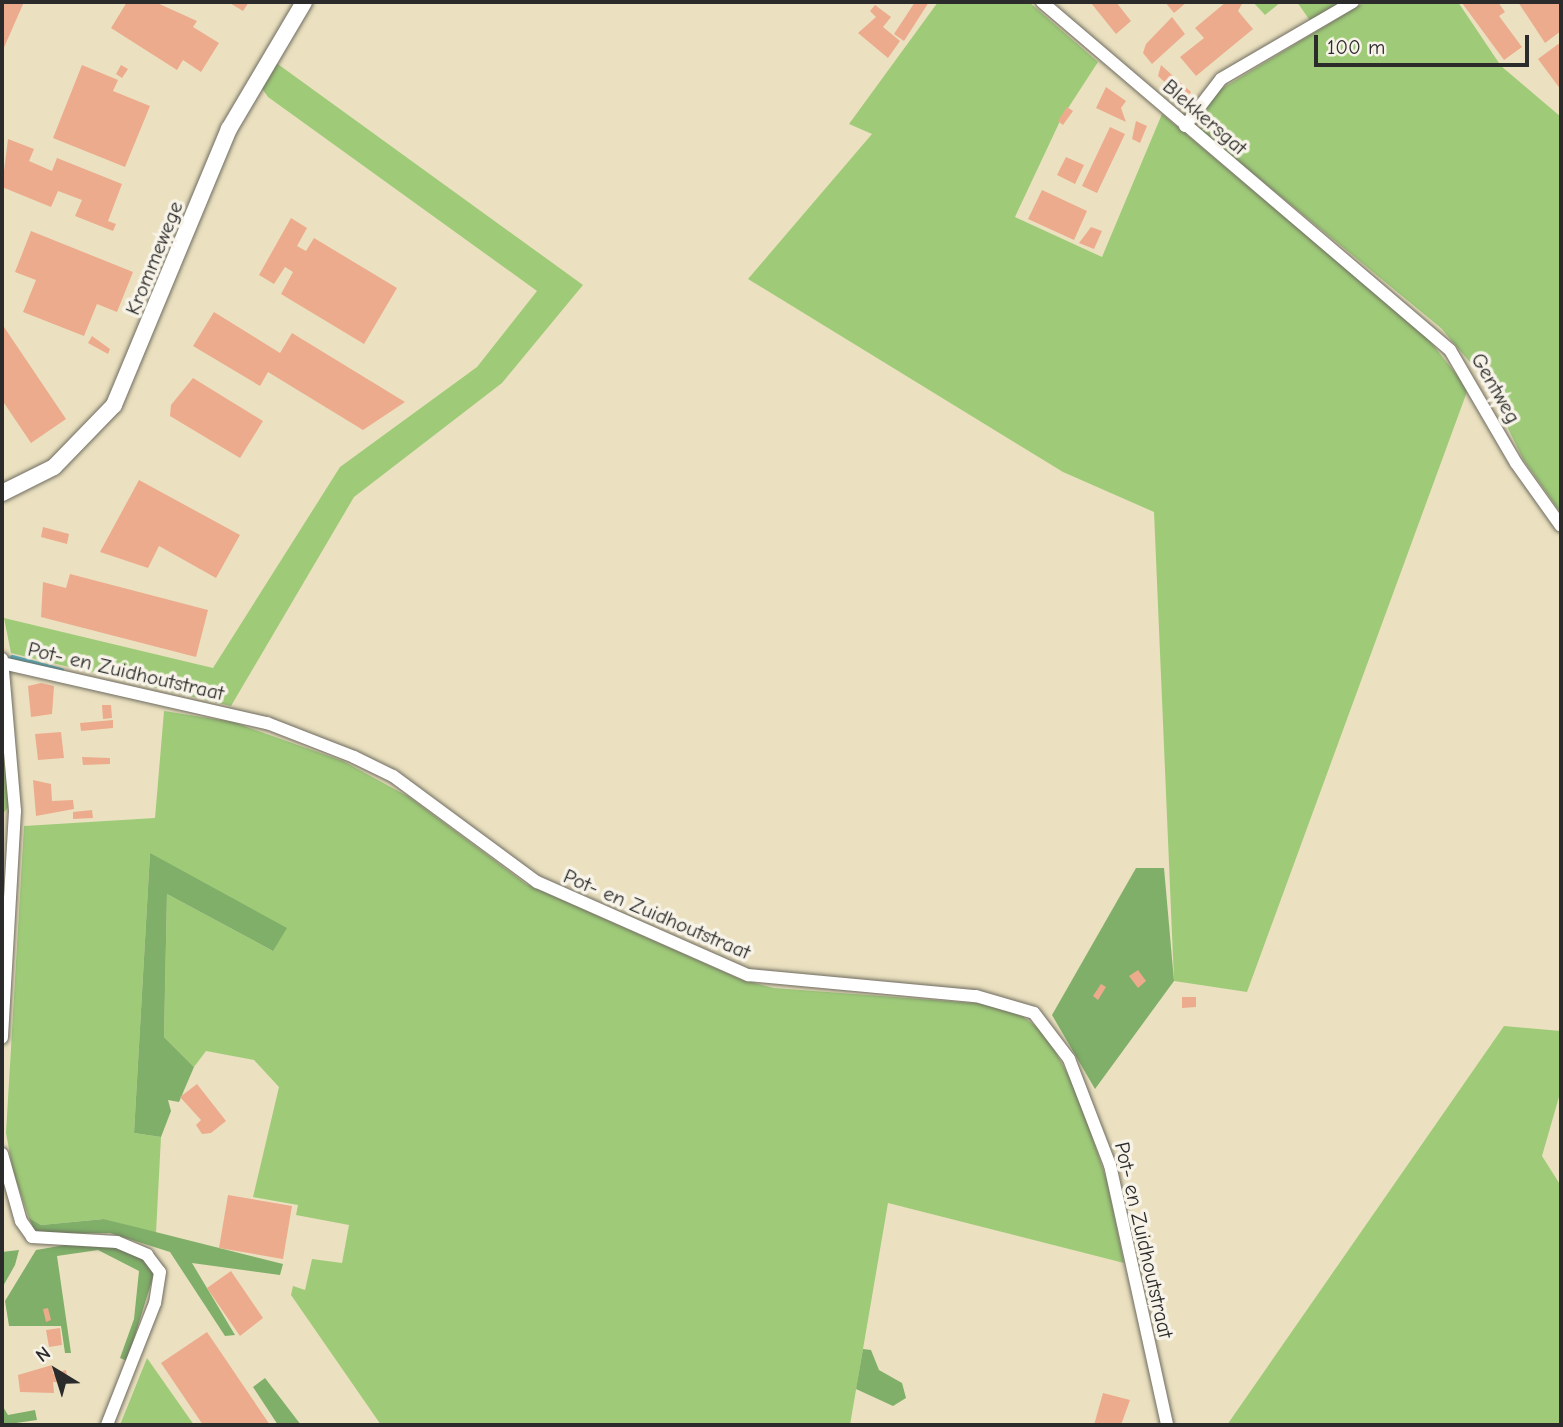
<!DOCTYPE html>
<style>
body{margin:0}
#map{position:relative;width:1563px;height:1427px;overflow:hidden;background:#ebe1c0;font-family:"Comic Neue",sans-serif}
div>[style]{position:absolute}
.green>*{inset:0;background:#9fcb79}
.forest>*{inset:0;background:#7faf69}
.stream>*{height:4.5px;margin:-2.25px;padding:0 2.25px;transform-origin:2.25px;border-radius:2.25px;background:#4db6cb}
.building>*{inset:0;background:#ecab8d}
.roads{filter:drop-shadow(0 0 2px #6e6b5f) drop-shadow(0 0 2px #6e6b5f)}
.street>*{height:12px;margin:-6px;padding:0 6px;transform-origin:6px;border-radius:6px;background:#fff}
.secondary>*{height:16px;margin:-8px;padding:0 8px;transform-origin:8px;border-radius:8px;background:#fff}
span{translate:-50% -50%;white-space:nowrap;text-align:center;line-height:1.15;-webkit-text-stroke:7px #f7f3e8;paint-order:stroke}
.street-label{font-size:21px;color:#2b2b2b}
.frame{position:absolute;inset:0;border:4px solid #2b2b2b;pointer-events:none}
.north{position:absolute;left:21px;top:1336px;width:70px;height:70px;-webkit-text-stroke:5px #f7f3e8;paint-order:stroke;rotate:322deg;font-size:19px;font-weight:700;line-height:28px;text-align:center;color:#2b2b2b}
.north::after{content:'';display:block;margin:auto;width:24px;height:32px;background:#2b2b2b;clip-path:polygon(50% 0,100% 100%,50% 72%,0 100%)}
.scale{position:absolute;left:1314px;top:35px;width:215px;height:32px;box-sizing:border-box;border:4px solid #2b2b2b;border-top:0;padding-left:9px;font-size:21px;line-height:24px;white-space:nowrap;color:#2b2b2b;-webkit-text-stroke:5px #f7f3e8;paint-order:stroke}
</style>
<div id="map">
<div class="green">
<div style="clip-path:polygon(938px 2px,1029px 2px,1098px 62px,1061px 119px,1015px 217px,1102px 257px,1162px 114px,1425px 335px,1468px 389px,1247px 992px,1174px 981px,1154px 512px,1063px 472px,748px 279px,872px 134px,849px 124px)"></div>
<div style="clip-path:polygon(1253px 2px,1281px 2px,1265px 15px)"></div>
<div style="clip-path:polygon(1297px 2px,1345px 2px,1311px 22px)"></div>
<div style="clip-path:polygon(1365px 2px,1458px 2px,1501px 66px,1561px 117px,1561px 513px,1523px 459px,1484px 379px,1441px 328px,1199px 129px,1203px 109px,1221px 89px)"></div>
<div style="clip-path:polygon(275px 62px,583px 285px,502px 383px,354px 497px,231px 706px,11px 653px,4px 618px,213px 668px,340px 467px,477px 367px,537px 291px,268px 97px,261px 87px)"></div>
<div style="clip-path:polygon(164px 711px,233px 722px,343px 761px,409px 797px,526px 884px,742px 980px,774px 988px,987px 1004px,1022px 1016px,1045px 1033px,1076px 1089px,1107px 1181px,1124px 1263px,888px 1203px,850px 1425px,381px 1425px,291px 1295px,293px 1286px,305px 1290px,312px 1259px,342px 1263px,349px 1225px,296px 1215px,298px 1205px,253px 1197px,279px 1087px,254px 1060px,206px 1051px,194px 1067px,164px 1037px,167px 894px,273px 951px,150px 853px,134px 1133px,161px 1137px,156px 1233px,104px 1219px,41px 1225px,29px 1218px,13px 1171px,6px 1133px,24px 826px,155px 818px)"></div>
<div style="clip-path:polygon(2px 714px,10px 805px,2px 815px)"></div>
<div style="clip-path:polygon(1504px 1026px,1561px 1031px,1561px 1090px,1542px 1156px,1561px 1186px,1561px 1425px,1227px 1425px)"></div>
<div style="clip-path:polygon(147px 1358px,194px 1425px,120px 1425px)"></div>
</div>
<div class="forest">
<div style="clip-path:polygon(150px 853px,287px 928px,273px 951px,167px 894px,164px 1037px,194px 1067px,179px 1102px,168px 1100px,171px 1111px,161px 1137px,134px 1133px)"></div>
<div style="clip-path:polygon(1136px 868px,1164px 868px,1174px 981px,1095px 1089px,1052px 1015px)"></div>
<div style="clip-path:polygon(29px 1218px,41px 1225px,104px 1219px,283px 1264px,280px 1275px,192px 1263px,235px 1335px,225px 1336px,170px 1252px,110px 1233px,36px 1234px)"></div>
<div style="clip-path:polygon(77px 1243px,113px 1245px,142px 1259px,154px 1274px,127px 1361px,120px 1358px,134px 1319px,139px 1271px,98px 1250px,57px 1256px,71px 1353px,65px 1353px,61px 1326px,9px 1326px,5px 1301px,36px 1250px)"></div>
<div style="clip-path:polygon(19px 1250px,15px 1265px,2px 1288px,2px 1252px)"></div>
<div style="clip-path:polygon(863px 1349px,871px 1350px,879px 1370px,902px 1383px,906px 1398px,893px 1406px,856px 1389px)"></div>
<div style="clip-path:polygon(265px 1378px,301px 1425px,278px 1425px,253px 1387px)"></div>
<div style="clip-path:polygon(2px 1405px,8px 1415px,35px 1410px,37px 1420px,2px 1425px)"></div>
</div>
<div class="stream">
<div style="left:12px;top:657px;width:51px;rotate:14.9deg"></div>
</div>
<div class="building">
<div style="clip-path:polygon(2px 2px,24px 2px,2px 52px)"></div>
<div style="clip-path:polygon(127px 2px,155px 2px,197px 21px,193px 27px,219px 43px,201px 72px,183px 60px,177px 70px,111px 28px)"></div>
<div style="clip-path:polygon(228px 2px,249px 2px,243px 11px)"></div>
<div style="clip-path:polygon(915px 2px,929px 2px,904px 41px,894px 34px)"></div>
<div style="clip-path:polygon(1116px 2px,1131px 21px,1116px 34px,1091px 3px)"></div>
<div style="clip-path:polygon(1165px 2px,1187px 2px,1174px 13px)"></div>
<div style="clip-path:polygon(1226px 2px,1243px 2px,1238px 11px,1253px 29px,1196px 76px,1180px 57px,1204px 38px,1195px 28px)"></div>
<div style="clip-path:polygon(1498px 2px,1505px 12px,1499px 16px,1522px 47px,1504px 60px,1462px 3px)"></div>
<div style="clip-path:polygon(1518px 2px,1561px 2px,1561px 31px,1545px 43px)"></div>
<div style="clip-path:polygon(875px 5px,891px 17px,883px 27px,900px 41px,888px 58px,858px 33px,876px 17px,870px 11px)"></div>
<div style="clip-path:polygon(1172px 17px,1185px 34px,1152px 64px,1143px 53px,1146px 44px)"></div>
<div style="clip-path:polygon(1561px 42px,1561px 90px,1538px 59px)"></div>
<div style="clip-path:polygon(82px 65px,118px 80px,113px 91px,150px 106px,125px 167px,53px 138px)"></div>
<div style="clip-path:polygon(121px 65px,128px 69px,122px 78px,116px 74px)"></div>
<div style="clip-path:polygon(1161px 65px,1191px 92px,1184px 100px,1158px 76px)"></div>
<div style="clip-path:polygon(1106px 87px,1126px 101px,1121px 108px,1126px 122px,1096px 108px)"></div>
<div style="clip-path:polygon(1067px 107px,1073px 111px,1063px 125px,1058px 121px)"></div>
<div style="clip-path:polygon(1136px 121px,1147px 126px,1140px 143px,1132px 139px)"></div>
<div style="clip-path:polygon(1110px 127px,1125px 134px,1097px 193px,1082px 186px)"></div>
<div style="clip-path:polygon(8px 139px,34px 149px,29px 161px,52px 171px,57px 158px,122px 184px,108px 221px,116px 224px,113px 231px,75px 216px,82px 200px,58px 191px,51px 207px,2px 187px)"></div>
<div style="clip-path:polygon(1066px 157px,1084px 165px,1075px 184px,1057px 175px)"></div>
<div style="clip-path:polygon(1042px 190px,1087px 211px,1074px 240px,1028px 219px)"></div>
<div style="clip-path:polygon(291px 218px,307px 228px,297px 246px,306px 251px,314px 238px,397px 288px,364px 344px,281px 294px,293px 272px,285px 267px,274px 284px,259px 275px)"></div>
<div style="clip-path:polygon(1091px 227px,1102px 231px,1094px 249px,1079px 243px)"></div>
<div style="clip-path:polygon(31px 231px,133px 272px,117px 312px,97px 304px,84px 336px,23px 312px,36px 280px,15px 272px)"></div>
<div style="clip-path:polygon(214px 312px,280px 353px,292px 333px,405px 402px,363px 430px,268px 372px,260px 386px,193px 346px)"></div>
<div style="clip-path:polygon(2px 324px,66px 419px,31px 443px,2px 400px)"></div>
<div style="clip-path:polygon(92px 336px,110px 349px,108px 354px,88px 343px)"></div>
<div style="clip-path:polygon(193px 378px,263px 421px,240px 458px,170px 416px,171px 405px)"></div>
<div style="clip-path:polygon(139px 480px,240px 535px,216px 578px,159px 546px,148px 568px,100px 552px)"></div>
<div style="clip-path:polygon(43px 527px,69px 534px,67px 544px,41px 537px)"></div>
<div style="clip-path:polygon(70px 574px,208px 610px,196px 657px,41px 617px,43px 582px,66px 588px)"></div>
<div style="clip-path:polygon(41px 683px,54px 686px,52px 714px,31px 717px,28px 686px)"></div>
<div style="clip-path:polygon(102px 705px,111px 705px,112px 718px,103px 719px)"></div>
<div style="clip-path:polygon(113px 720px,113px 728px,81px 731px,80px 723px)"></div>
<div style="clip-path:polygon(61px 732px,64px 758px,38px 760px,35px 734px)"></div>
<div style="clip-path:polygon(82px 757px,110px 758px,110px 764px,83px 765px)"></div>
<div style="clip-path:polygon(33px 780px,51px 784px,52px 801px,73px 800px,74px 809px,36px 816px)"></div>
<div style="clip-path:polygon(92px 810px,93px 818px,73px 819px,73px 812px)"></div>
<div style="clip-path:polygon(1138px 970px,1146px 981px,1138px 988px,1129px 976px)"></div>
<div style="clip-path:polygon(1101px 984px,1106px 987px,1098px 1000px,1093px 996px)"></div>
<div style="clip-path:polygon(1182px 997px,1196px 997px,1196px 1007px,1182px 1008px)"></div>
<div style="clip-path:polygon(197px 1084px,226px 1121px,211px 1133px,202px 1134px,196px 1125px,201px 1120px,180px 1097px)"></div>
<div style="clip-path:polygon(228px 1195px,292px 1206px,283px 1259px,219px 1248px)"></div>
<div style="clip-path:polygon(231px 1271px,263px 1318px,240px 1336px,207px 1288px)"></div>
<div style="clip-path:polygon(48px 1308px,51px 1320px,46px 1322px,43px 1309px)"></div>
<div style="clip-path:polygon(60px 1328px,62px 1345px,49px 1347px,46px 1330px)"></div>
<div style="clip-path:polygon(207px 1332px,270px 1425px,203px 1425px,161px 1363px)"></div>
<div style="clip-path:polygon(52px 1365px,53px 1374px,66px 1370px,68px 1383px,53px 1382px,54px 1393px,20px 1392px,18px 1375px)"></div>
<div style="clip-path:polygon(1103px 1393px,1130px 1400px,1121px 1425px,1094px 1425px)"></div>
</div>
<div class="roads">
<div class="street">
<div style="left:1042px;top:2px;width:536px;rotate:40.46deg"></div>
<div style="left:1450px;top:350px;width:131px;rotate:59.7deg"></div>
<div style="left:1516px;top:463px;width:77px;rotate:54.5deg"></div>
<div style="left:1185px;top:126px;width:59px;rotate:-52.5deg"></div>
<div style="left:1221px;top:79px;width:153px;rotate:-30.3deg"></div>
<div style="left:2px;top:659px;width:153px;rotate:85.1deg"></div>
<div style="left:15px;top:811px;width:227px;rotate:93.3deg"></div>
<div style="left:2px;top:663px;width:272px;rotate:12.8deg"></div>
<div style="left:267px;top:723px;width:93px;rotate:21.3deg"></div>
<div style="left:354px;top:757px;width:43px;rotate:26deg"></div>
<div style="left:393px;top:776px;width:179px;rotate:36.4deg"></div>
<div style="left:537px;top:882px;width:231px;rotate:23.8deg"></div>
<div style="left:748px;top:975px;width:229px;rotate:5.3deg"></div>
<div style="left:976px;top:996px;width:60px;rotate:16.3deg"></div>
<div style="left:1034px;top:1013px;width:58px;rotate:52.7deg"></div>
<div style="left:1069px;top:1059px;width:114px;rotate:68.9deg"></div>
<div style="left:1110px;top:1165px;width:266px;rotate:77.6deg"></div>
<div style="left:2px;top:1154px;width:70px;rotate:74.2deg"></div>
<div style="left:21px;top:1221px;width:19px;rotate:55deg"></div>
<div style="left:32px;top:1237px;width:85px;rotate:3.4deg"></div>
<div style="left:117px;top:1242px;width:33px;rotate:23deg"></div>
<div style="left:147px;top:1255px;width:21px;rotate:53deg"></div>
<div style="left:160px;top:1272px;width:31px;rotate:99deg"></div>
<div style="left:155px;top:1303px;width:131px;rotate:111.5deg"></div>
</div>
<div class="secondary">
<div style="left:2px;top:493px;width:58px;rotate:-26.6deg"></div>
<div style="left:54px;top:467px;width:86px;rotate:-45.9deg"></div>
<div style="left:114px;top:405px;width:299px;rotate:-67.4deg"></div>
<div style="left:229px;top:129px;width:147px;rotate:-59.4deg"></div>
</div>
</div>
<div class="street-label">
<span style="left:1205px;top:117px;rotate:41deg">Blekkersgat</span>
<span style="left:154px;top:258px;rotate:-68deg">Krommewege</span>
<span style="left:1496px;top:388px;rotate:60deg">Gentweg</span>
<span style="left:126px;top:671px;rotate:13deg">Pot- en Zuidhoutstraat</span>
<span style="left:657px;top:914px;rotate:23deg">Pot- en Zuidhoutstraat</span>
<span style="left:1144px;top:1240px;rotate:77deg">Pot- en Zuidhoutstraat</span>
</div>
<div class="frame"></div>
<div class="north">N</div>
<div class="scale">100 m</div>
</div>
